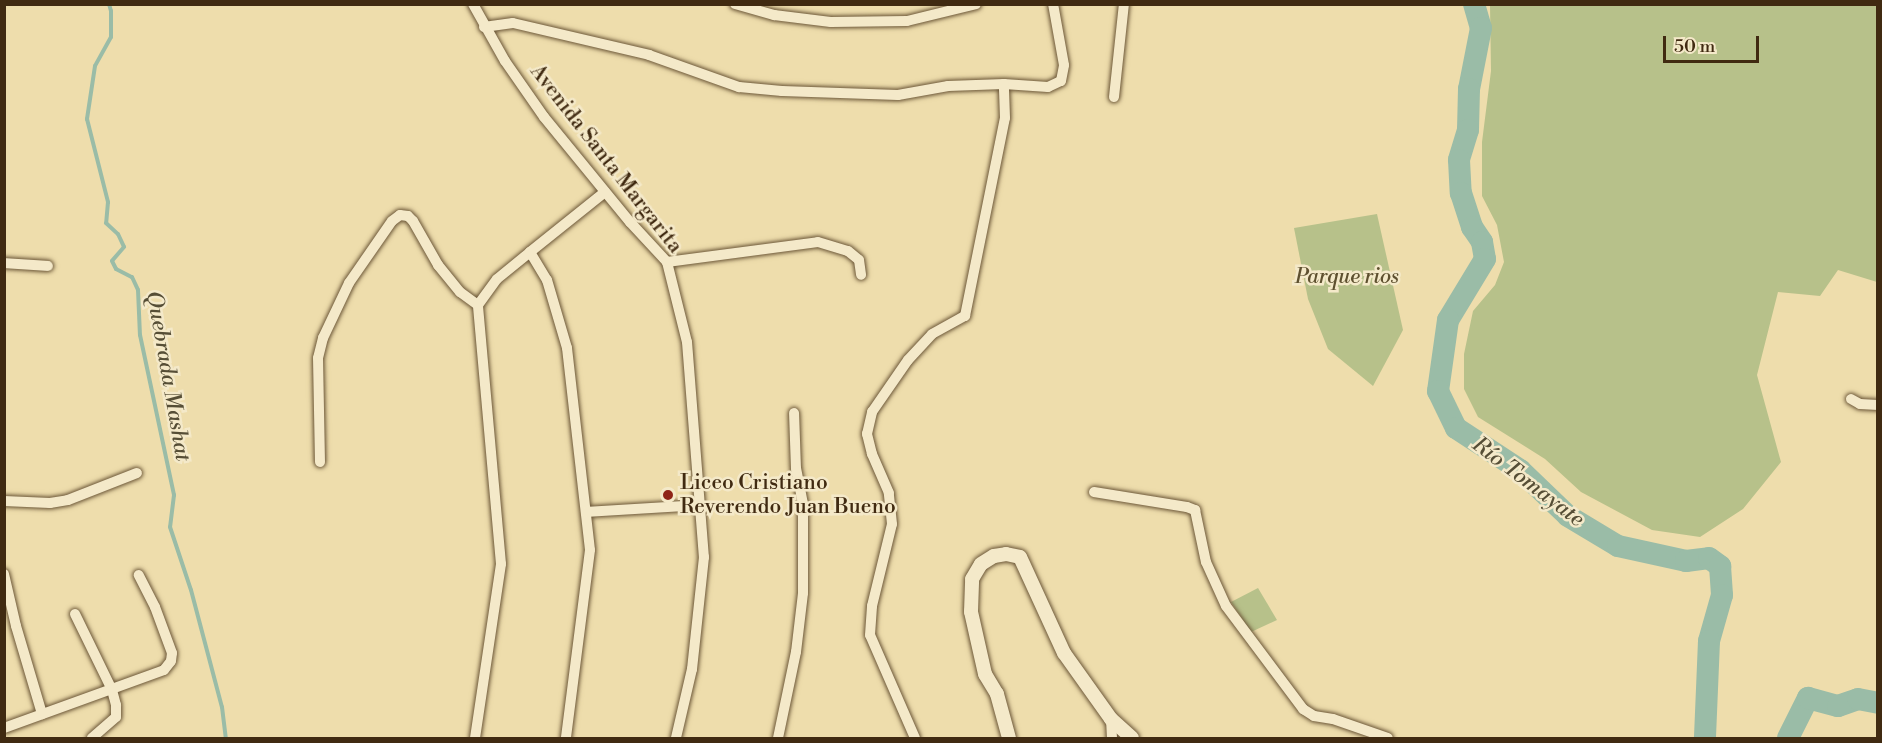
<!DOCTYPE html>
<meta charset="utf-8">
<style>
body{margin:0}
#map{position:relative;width:1882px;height:743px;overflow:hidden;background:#eeddac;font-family:"Libre Bodoni",serif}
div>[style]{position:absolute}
.green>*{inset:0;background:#b7c18a}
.stream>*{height:4px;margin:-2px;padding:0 2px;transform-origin:2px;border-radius:2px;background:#9abca7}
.river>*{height:22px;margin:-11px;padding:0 11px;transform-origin:11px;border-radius:11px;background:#9abca7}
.roads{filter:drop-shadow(0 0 2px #6c5738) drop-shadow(0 0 2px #6c5738)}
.street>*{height:10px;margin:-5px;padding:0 5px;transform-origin:5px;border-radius:5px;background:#f4e9c9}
.secondary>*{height:14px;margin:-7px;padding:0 7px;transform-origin:7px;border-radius:7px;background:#f4e9c9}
.dots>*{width:16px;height:16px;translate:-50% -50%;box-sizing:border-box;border:3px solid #f4e9c9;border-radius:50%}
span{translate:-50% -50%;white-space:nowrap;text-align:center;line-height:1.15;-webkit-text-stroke:5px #f4e9c9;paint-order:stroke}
.street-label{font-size:21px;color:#402a11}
.park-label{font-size:21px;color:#5e502f;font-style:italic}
.poi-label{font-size:21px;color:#402a11}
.left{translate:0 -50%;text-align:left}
.water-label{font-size:22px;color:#564e36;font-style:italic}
.frame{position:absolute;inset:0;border:6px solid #402a11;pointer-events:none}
.scale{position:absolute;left:1663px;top:36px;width:96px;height:27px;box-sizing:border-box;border:3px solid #402a11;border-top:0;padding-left:8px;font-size:18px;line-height:21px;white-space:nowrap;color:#402a11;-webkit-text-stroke:4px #f4e9c9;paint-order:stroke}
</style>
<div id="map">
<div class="green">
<div style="clip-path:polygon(1490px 5px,1877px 5px,1877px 282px,1838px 270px,1820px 296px,1778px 292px,1757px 375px,1781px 462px,1743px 509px,1700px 537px,1652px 530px,1581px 492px,1545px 459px,1478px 417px,1464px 389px,1464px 354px,1473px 311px,1495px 285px,1504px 262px,1497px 225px,1482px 196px,1482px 142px,1491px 71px)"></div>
<div style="clip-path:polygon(1377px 214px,1403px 330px,1373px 386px,1328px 349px,1308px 299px,1294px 228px)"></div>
<div style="clip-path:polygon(1258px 588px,1277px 620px,1251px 632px,1231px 602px)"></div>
</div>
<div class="stream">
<div style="left:109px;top:4px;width:7px;rotate:74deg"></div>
<div style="left:111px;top:11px;width:26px;rotate:90deg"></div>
<div style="left:111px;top:37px;width:33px;rotate:119deg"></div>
<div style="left:95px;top:66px;width:54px;rotate:98.6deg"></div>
<div style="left:87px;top:119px;width:86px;rotate:75.8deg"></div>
<div style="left:108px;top:202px;width:21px;rotate:95deg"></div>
<div style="left:106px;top:223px;width:16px;rotate:43deg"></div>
<div style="left:118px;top:234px;width:14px;rotate:65deg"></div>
<div style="left:124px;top:247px;width:18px;rotate:131deg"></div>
<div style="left:112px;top:261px;width:9px;rotate:63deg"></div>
<div style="left:116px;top:269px;width:18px;rotate:27deg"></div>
<div style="left:132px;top:277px;width:14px;rotate:65deg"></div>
<div style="left:138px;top:290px;width:45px;rotate:87.5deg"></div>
<div style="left:140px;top:335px;width:164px;rotate:78deg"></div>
<div style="left:174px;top:495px;width:32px;rotate:97deg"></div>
<div style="left:170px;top:527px;width:66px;rotate:71.6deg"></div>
<div style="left:191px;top:590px;width:121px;rotate:75.2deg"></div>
<div style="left:222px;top:707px;width:31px;rotate:83deg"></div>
</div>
<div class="river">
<div style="left:1474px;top:4px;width:25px;rotate:74deg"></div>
<div style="left:1481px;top:28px;width:62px;rotate:101.1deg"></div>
<div style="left:1469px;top:89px;width:41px;rotate:91.4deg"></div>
<div style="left:1468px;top:130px;width:31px;rotate:107deg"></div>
<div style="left:1459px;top:160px;width:33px;rotate:87deg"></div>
<div style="left:1461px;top:193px;width:36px;rotate:72deg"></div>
<div style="left:1472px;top:227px;width:18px;rotate:56deg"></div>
<div style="left:1482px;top:242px;width:17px;rotate:80deg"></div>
<div style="left:1485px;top:259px;width:71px;rotate:121.2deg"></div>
<div style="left:1448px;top:320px;width:72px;rotate:98deg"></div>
<div style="left:1438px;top:391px;width:41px;rotate:64.1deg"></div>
<div style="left:1456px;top:428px;width:77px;rotate:33.3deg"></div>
<div style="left:1520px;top:470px;width:66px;rotate:43.8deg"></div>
<div style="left:1568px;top:516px;width:58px;rotate:31deg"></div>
<div style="left:1618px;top:546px;width:70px;rotate:12.4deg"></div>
<div style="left:1686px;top:561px;width:23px;rotate:-7deg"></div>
<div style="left:1709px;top:558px;width:14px;rotate:36deg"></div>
<div style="left:1720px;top:566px;width:29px;rotate:86deg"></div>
<div style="left:1722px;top:595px;width:48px;rotate:105.8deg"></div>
<div style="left:1709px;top:641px;width:97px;rotate:92.4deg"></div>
<div style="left:1788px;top:738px;width:45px;rotate:-63.4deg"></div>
<div style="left:1808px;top:698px;width:31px;rotate:15deg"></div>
<div style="left:1838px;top:706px;width:21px;rotate:-19deg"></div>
<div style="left:1858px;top:699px;width:20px;rotate:11deg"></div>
</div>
<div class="roads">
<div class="street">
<div style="left:473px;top:4px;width:65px;rotate:60.7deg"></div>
<div style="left:505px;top:61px;width:68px;rotate:55.1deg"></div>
<div style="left:544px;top:117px;width:136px;rotate:50.7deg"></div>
<div style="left:630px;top:222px;width:54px;rotate:47.2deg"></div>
<div style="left:667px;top:262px;width:82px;rotate:76deg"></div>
<div style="left:687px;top:342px;width:216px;rotate:85.5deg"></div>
<div style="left:704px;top:557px;width:113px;rotate:96.1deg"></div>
<div style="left:692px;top:669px;width:71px;rotate:103.1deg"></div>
<div style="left:735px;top:4px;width:41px;rotate:15.8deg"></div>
<div style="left:774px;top:15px;width:57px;rotate:7deg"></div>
<div style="left:831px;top:22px;width:76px;rotate:-0.8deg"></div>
<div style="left:907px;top:21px;width:71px;rotate:-13.8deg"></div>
<div style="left:484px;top:27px;width:29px;rotate:-8deg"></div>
<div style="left:513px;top:23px;width:140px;rotate:13.2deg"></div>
<div style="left:649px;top:55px;width:96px;rotate:19.6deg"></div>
<div style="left:739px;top:87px;width:43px;rotate:5.3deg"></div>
<div style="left:782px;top:91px;width:116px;rotate:2deg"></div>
<div style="left:898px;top:95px;width:51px;rotate:-10.2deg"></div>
<div style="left:948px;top:86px;width:56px;rotate:-2deg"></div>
<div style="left:1004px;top:84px;width:44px;rotate:3.9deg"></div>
<div style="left:1048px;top:87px;width:14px;rotate:-25deg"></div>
<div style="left:1061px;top:81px;width:16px;rotate:-79deg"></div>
<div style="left:1064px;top:65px;width:62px;rotate:-100.2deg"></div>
<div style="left:1114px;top:97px;width:94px;rotate:-83.9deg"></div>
<div style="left:530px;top:252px;width:96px;rotate:-38.7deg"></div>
<div style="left:667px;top:262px;width:152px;rotate:-7.5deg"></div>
<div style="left:818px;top:242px;width:31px;rotate:17deg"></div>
<div style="left:848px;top:251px;width:14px;rotate:39deg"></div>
<div style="left:859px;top:260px;width:15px;rotate:82deg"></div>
<div style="left:4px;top:263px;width:44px;rotate:3.9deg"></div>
<div style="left:1851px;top:399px;width:10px;rotate:29deg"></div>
<div style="left:1860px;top:404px;width:18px;rotate:3deg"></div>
<div style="left:320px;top:462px;width:104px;rotate:-91.1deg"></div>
<div style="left:318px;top:358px;width:21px;rotate:-76deg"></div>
<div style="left:323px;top:338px;width:61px;rotate:-64.7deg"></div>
<div style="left:349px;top:283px;width:75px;rotate:-55.3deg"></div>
<div style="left:392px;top:221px;width:10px;rotate:-37deg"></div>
<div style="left:400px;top:215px;width:8px;rotate:7deg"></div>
<div style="left:408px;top:216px;width:7px;rotate:45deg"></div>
<div style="left:413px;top:221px;width:51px;rotate:60.4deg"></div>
<div style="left:438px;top:265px;width:35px;rotate:51deg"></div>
<div style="left:460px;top:292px;width:22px;rotate:36deg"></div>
<div style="left:478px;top:305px;width:32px;rotate:-54deg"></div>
<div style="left:497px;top:279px;width:43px;rotate:-39.3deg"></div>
<div style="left:530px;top:252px;width:33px;rotate:59deg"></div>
<div style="left:547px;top:280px;width:71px;rotate:73.6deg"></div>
<div style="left:567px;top:348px;width:203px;rotate:83.5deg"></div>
<div style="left:590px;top:550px;width:190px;rotate:97.3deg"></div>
<div style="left:1094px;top:492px;width:94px;rotate:9.2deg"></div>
<div style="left:1187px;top:507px;width:9px;rotate:21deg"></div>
<div style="left:1195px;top:510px;width:53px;rotate:78.1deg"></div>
<div style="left:1206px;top:562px;width:48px;rotate:65.6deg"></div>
<div style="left:1226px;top:606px;width:129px;rotate:53.2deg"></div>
<div style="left:1303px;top:709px;width:13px;rotate:32deg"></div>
<div style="left:1314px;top:716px;width:19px;rotate:9deg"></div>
<div style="left:1333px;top:719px;width:58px;rotate:19.1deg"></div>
<div style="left:4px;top:501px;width:46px;rotate:2.5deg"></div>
<div style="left:50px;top:503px;width:18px;rotate:-9deg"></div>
<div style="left:68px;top:500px;width:74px;rotate:-21.4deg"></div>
<div style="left:586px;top:512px;width:114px;rotate:-3.5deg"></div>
<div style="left:4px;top:574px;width:53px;rotate:77deg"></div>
<div style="left:16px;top:626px;width:92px;rotate:73.5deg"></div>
<div style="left:75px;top:614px;width:85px;rotate:64deg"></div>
<div style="left:112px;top:690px;width:16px;rotate:75deg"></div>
<div style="left:116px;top:705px;width:12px;rotate:90deg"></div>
<div style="left:116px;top:717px;width:32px;rotate:139deg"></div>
<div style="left:1111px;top:719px;width:19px;rotate:87deg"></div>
<div style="left:4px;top:728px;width:170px;rotate:-19.9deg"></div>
<div style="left:164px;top:670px;width:11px;rotate:-52deg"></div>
<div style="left:171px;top:661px;width:8px;rotate:-83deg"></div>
<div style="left:172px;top:653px;width:49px;rotate:-110.3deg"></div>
<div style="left:155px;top:607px;width:36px;rotate:-117deg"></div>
<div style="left:475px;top:738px;width:176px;rotate:-81.5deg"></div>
<div style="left:501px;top:564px;width:260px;rotate:-95.1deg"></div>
<div style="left:778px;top:738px;width:88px;rotate:-78.2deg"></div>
<div style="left:796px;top:652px;width:59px;rotate:-83.2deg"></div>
<div style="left:803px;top:593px;width:89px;rotate:-90deg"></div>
<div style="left:803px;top:504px;width:36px;rotate:-101deg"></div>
<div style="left:796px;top:469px;width:56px;rotate:-92deg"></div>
<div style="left:915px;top:738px;width:112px;rotate:-113.6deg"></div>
<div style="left:870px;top:635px;width:29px;rotate:-86deg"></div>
<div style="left:872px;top:606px;width:84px;rotate:-76.3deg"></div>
<div style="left:892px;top:524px;width:31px;rotate:-96deg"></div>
<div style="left:889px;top:493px;width:43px;rotate:-113.6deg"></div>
<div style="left:872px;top:454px;width:21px;rotate:-104deg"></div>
<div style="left:867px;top:434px;width:23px;rotate:-77deg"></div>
<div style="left:872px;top:412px;width:63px;rotate:-55.3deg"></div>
<div style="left:908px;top:360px;width:35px;rotate:-47deg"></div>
<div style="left:932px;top:334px;width:38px;rotate:-29deg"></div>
<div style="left:965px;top:316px;width:202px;rotate:-78.6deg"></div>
<div style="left:1005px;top:118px;width:34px;rotate:-92deg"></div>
</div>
<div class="secondary">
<div style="left:1009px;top:738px;width:46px;rotate:-105.3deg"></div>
<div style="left:997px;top:694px;width:23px;rotate:-121deg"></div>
<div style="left:985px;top:674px;width:64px;rotate:-102.7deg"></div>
<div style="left:971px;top:612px;width:33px;rotate:-88deg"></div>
<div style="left:972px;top:579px;width:17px;rotate:-59deg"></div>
<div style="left:981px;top:564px;width:15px;rotate:-32deg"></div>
<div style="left:994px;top:556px;width:12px;rotate:-9deg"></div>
<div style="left:1006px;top:554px;width:14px;rotate:12deg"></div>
<div style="left:1020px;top:557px;width:106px;rotate:65.4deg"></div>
<div style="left:1064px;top:653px;width:81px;rotate:54.5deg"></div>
<div style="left:1111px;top:719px;width:28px;rotate:42deg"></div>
</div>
</div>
<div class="dots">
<div style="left:668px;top:495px;background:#8f2418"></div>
</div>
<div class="street-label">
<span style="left:606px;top:159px;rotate:52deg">Avenida Santa Margarita</span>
</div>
<div class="park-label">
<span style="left:1347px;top:277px">Parque rios</span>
</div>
<div class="poi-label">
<span class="left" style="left:680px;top:495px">Liceo Cristiano<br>Reverendo Juan Bueno</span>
</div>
<div class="water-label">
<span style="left:168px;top:376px;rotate:80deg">Quebrada Mashat</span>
<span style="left:1528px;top:482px;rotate:37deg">Río Tomayate</span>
</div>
<div class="frame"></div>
<div class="scale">50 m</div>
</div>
